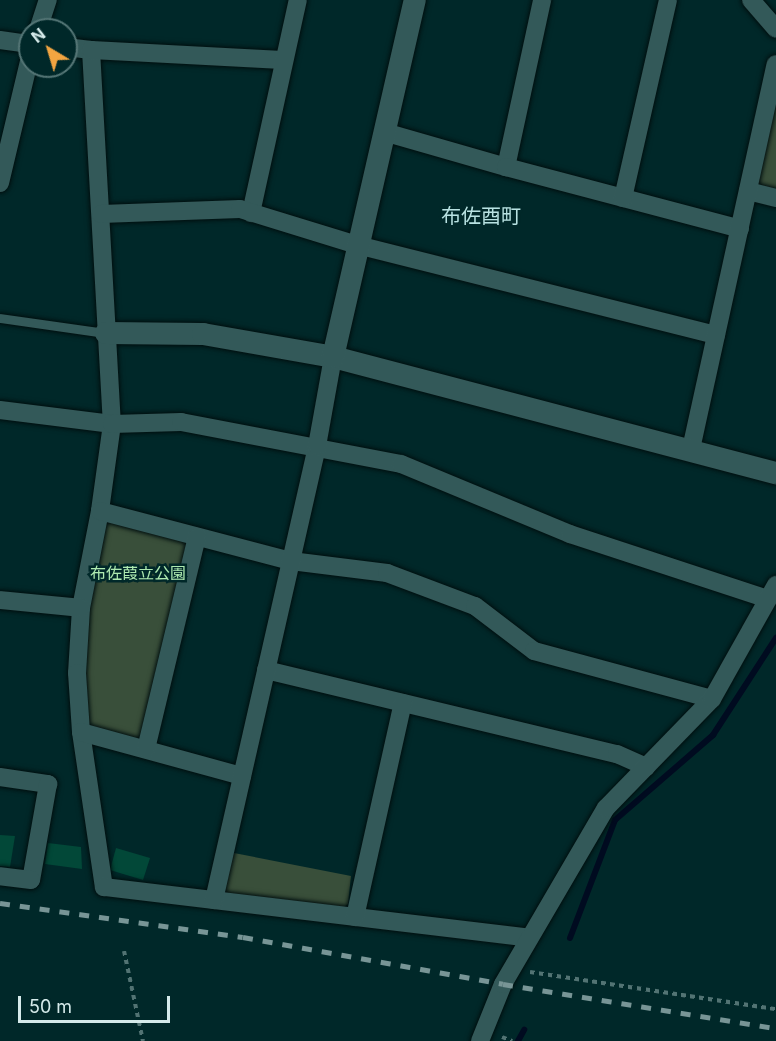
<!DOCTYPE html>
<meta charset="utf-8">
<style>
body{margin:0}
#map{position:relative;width:776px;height:1041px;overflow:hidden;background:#002829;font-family:Inter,"Noto Sans JP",sans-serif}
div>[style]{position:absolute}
.green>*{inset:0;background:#394f3a}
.stream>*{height:6px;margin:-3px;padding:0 3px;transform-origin:3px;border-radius:3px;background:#000b20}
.building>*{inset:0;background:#024838}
.path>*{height:4px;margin-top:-2px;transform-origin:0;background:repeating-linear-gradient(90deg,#527373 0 4.5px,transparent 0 9px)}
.roads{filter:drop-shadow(0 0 2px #000f0f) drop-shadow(0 0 2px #000f0f)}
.service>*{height:9px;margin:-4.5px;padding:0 4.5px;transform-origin:4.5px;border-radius:4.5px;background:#335959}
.minor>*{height:18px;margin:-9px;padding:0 9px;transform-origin:9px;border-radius:9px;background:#335959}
.tertiary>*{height:22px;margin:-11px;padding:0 11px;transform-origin:11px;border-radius:11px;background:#335959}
.rail>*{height:4.5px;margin-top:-2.25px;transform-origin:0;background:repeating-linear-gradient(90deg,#789596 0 10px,transparent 0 20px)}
span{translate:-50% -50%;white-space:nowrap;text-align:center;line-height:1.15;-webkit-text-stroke:5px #002829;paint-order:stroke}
.park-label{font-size:16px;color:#aeeab0}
.quarter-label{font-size:20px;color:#b8e2e2}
.north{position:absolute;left:18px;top:18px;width:60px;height:60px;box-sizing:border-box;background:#002829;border:2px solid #557676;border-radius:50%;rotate:322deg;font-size:16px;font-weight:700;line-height:24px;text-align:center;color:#d5eaea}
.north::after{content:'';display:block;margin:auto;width:21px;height:27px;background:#f2a541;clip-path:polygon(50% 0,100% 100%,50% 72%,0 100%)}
.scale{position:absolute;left:18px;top:996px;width:152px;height:27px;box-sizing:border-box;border:3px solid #d5eaea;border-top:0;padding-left:8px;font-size:18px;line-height:21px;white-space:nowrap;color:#d5eaea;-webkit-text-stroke:4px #002829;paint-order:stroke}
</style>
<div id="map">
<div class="green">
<div style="clip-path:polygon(776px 87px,776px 195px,753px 189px)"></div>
<div style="clip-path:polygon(100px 511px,197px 537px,146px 749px,81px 732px,77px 673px)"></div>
<div style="clip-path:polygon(234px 853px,351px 876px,348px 904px,339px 911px,220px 893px)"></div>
</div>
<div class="stream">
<div style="left:570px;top:938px;width:126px;rotate:-69.1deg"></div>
<div style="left:615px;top:820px;width:130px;rotate:-40.9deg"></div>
<div style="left:713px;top:735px;width:116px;rotate:-57deg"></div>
<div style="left:518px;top:1041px;width:13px;rotate:-61deg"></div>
</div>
<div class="building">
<div style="clip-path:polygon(0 835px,15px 836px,10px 867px,0 866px)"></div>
<div style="clip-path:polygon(48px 843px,81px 847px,82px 869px,45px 864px)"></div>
<div style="clip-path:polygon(116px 848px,150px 858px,143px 880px,110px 870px)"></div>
</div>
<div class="path">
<div style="left:124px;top:951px;width:92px;rotate:78.1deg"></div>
<div style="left:530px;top:972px;width:249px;rotate:8.6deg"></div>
<div style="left:502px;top:1037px;width:11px;rotate:22deg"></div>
</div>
<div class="roads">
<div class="service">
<div style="left:0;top:318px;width:107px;rotate:8.1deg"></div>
</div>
<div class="minor">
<div style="left:751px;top:0;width:38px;rotate:49deg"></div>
<div style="left:38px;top:30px;width:32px;rotate:-72deg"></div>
<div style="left:0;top:40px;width:30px;rotate:8deg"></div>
<div style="left:66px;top:47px;width:25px;rotate:7deg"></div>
<div style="left:91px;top:50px;width:375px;rotate:86.8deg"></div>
<div style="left:112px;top:424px;width:88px;rotate:97.9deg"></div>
<div style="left:100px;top:511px;width:99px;rotate:101.1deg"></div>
<div style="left:81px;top:608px;width:65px;rotate:93.5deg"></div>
<div style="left:77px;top:673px;width:59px;rotate:86.1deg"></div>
<div style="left:81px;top:732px;width:157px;rotate:81.6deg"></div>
<div style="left:104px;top:887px;width:428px;rotate:6.8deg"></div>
<div style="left:91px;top:50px;width:192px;rotate:3deg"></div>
<div style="left:384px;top:132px;width:127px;rotate:16deg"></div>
<div style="left:506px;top:167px;width:171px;rotate:-77.8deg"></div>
<div style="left:506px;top:167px;width:242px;rotate:14.8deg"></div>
<div style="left:0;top:183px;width:130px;rotate:-76.6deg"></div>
<div style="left:748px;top:191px;width:29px;rotate:14deg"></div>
<div style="left:623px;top:198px;width:203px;rotate:-77.2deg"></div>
<div style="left:251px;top:213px;width:218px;rotate:-77.6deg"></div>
<div style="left:101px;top:214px;width:139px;rotate:-2.1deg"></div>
<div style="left:240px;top:209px;width:122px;rotate:17.1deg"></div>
<div style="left:357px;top:245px;width:370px;rotate:14.1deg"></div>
<div style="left:0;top:410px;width:113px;rotate:7.1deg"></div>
<div style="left:112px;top:424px;width:69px;rotate:-1.7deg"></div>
<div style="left:181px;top:422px;width:224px;rotate:10.8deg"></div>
<div style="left:401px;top:464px;width:183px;rotate:22.5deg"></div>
<div style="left:570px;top:534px;width:208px;rotate:18.2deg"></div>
<div style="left:691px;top:449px;width:394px;rotate:-77.6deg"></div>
<div style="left:100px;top:511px;width:197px;rotate:14.7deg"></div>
<div style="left:291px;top:561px;width:97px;rotate:7.1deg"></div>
<div style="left:387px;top:573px;width:94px;rotate:20.6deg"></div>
<div style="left:475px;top:606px;width:74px;rotate:37.3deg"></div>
<div style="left:534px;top:651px;width:184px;rotate:15.1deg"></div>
<div style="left:0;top:600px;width:81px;rotate:5.6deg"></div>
<div style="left:266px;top:670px;width:361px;rotate:13.5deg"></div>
<div style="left:617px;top:754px;width:32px;rotate:24deg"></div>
<div style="left:81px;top:732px;width:167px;rotate:15.3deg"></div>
<div style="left:146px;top:749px;width:218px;rotate:-76.5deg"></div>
<div style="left:0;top:777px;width:49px;rotate:8.3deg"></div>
<div style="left:48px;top:784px;width:97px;rotate:100deg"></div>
<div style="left:31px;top:880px;width:31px;rotate:-173deg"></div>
<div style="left:214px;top:900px;width:466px;rotate:-77.2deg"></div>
<div style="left:317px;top:446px;width:90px;rotate:-79.8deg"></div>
<div style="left:355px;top:917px;width:219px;rotate:-77.4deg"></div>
<div style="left:480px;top:1041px;width:61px;rotate:-68deg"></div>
<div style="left:503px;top:984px;width:204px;rotate:-59.7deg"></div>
<div style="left:606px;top:808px;width:152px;rotate:-45.8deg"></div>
<div style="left:712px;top:699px;width:131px;rotate:-60.7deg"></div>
</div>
<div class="tertiary">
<div style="left:106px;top:333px;width:97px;rotate:0.6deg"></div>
<div style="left:203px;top:334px;width:132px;rotate:10deg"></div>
<div style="left:333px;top:357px;width:458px;rotate:14.7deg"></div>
<div style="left:333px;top:357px;width:366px;rotate:-77.1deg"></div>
</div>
</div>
<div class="rail">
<div style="left:0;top:903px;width:245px;rotate:8deg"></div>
<div style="left:243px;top:937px;width:264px;rotate:10.2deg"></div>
<div style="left:503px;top:984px;width:277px;rotate:9.2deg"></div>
</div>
<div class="park-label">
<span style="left:138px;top:573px">布佐葭立公園</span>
</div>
<div class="quarter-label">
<span style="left:481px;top:216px">布佐酉町</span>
</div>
<div class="north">N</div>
<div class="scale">50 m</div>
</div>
